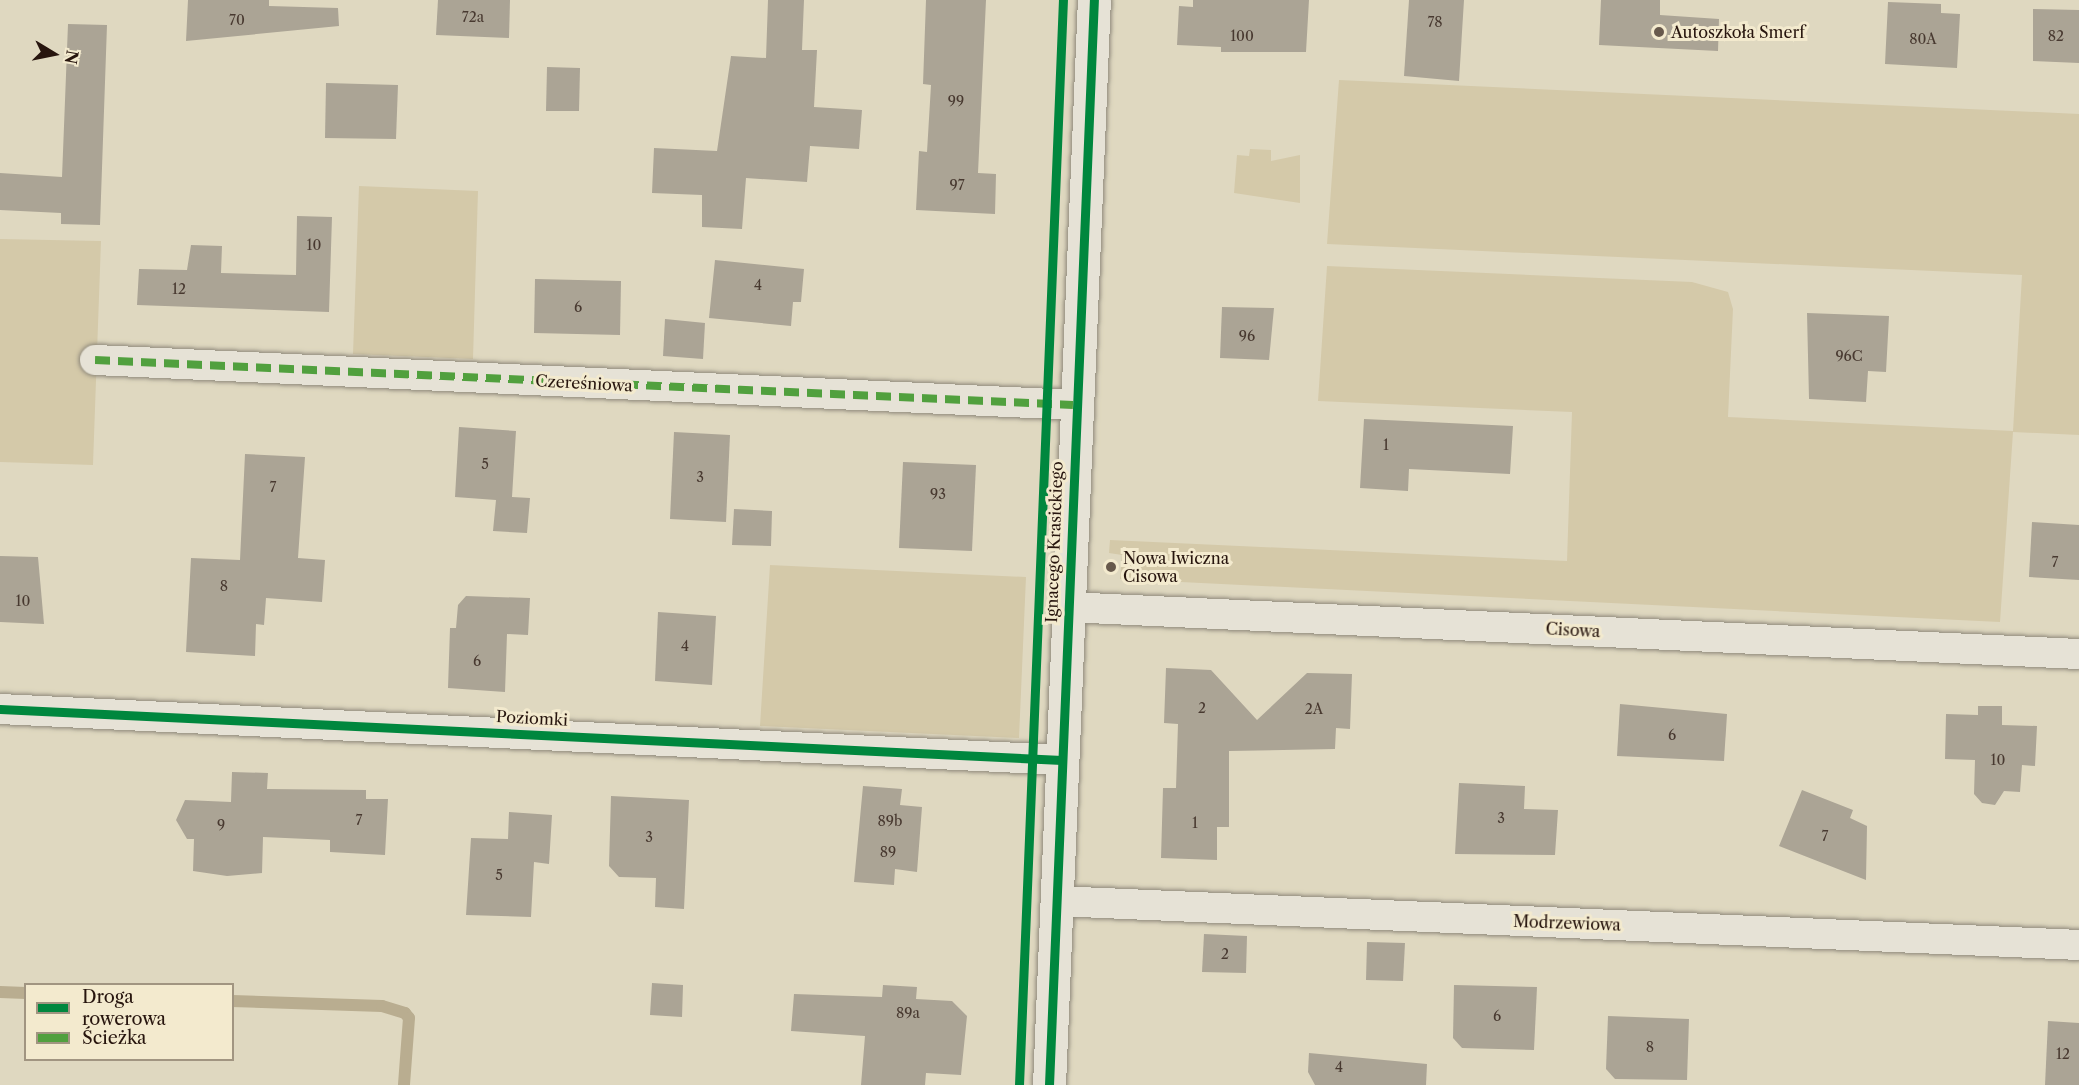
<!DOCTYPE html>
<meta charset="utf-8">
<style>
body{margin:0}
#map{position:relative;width:2079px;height:1085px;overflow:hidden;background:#dfd8c0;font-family:"Libre Caslon Text",serif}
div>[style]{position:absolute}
.green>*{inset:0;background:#d4c9a9}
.stream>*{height:12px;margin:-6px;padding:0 6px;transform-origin:6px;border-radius:6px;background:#b9ad90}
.building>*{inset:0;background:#aba495}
.roads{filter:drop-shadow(0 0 2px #8f897b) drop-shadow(0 0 2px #8f897b)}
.minor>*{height:30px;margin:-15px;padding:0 15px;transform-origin:15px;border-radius:15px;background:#e6e2d6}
.tertiary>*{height:33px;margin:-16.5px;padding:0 16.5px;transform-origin:16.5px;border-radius:16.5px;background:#e6e2d6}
.quiet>*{height:8px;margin-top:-4px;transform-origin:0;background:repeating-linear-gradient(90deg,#51a03e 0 15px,transparent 0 23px)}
.cycleway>*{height:9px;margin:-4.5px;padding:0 4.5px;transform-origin:4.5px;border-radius:4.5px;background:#00873e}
.dots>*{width:16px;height:16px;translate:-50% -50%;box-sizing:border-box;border:3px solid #f3eace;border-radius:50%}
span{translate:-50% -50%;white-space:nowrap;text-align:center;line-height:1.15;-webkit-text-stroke:6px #f3eace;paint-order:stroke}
.number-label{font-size:14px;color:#483930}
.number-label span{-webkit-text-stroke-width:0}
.poi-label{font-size:16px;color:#27150e}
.left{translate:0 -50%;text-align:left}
.street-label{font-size:16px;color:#27150e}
.legend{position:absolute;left:24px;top:983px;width:210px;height:78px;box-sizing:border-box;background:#f3eace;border:2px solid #a19581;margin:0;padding:8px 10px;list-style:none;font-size:18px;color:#27150e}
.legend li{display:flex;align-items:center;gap:12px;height:30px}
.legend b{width:30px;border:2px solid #a19581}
.north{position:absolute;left:24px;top:24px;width:60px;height:60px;-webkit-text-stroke:4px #f3eace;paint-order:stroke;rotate:100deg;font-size:16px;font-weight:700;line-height:24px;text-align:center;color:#27150e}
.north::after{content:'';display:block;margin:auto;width:21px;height:27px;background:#27150e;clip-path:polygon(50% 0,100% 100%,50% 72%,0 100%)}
</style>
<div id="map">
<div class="green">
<div style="clip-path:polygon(1339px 80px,2079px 114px,2079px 435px,2013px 432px,2000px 622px,1120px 579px,1122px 555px,1109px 553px,1110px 540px,1567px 561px,1572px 412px,1318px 401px,1327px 266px,1692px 282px,1728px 292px,1733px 309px,1728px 417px,2013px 431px,2022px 275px,1327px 244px)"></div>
<div style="clip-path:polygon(1250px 149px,1271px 150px,1271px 161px,1300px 155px,1300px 203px,1234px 193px,1237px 155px,1249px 156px)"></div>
<div style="clip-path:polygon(359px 186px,478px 191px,473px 359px,353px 354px)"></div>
<div style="clip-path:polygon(0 239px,101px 241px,93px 465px,0 462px)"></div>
<div style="clip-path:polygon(770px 565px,1026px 577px,1019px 738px,760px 726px)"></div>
</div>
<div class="stream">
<div style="left:0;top:992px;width:26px;rotate:2deg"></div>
<div style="left:232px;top:1001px;width:150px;rotate:1.9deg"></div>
<div style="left:382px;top:1006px;width:24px;rotate:17deg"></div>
<div style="left:405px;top:1013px;width:6px;rotate:51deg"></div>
<div style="left:409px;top:1018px;width:67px;rotate:94.3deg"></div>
</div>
<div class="building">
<div style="clip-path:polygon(188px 0,269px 0,269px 6px,338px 8px,339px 26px,186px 41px)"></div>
<div style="clip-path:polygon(438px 0,510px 0,509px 38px,436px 35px)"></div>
<div style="clip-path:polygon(768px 0,804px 0,802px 50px,817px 50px,814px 107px,862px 110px,859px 149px,810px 146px,807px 182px,746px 178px,742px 229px,702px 227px,702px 195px,652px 193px,654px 148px,717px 151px,731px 56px,766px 58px)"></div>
<div style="clip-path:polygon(926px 0,986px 0,978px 173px,996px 174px,995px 214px,916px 210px,919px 151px,927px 152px,931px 85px,923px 84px)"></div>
<div style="clip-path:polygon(1193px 0,1309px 0,1306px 52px,1221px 52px,1221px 47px,1177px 45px,1179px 6px,1193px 7px)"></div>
<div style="clip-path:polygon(1409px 0,1464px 0,1459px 81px,1404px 76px)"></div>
<div style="clip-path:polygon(1601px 0,1660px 0,1660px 15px,1719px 19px,1718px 51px,1599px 45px)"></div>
<div style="clip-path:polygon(1888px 2px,1941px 4px,1941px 13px,1960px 14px,1957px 68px,1885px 64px)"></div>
<div style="clip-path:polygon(2033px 9px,2079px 10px,2079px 63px,2033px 61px)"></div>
<div style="clip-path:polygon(68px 24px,107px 25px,100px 225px,61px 224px,61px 213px,0 210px,0 173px,62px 177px)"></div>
<div style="clip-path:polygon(547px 67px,580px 68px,579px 111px,546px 111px)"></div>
<div style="clip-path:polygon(326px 83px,398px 85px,396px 139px,325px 138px)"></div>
<div style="clip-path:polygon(297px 216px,332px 217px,329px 312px,137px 305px,139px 269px,187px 270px,191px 245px,222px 246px,221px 273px,296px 275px)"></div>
<div style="clip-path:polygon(715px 260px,804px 269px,801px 302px,793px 302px,791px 326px,709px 318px)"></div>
<div style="clip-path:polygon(535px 279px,621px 281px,620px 335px,534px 333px)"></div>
<div style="clip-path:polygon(1222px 307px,1274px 308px,1269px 360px,1220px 358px)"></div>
<div style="clip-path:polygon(1807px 313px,1889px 316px,1886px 372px,1868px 371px,1866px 402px,1809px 399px)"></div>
<div style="clip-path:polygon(665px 319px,705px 323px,703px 359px,663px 356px)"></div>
<div style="clip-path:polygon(1364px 419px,1513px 426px,1510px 474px,1409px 469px,1408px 491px,1360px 488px)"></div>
<div style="clip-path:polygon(459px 427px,516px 431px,512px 497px,530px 498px,527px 533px,493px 531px,496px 500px,455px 497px)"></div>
<div style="clip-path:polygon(674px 432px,730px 435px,726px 522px,670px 519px)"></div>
<div style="clip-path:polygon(245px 454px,305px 457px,298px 558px,325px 560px,322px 602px,266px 598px,264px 625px,256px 624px,255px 656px,186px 652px,191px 558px,240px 560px)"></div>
<div style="clip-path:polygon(903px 462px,976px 465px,972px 551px,899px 548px)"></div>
<div style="clip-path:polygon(734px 509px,772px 511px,771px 546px,732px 545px)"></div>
<div style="clip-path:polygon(2032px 522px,2079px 525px,2079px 580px,2029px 577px)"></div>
<div style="clip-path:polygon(0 556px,38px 557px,44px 624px,0 622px)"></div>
<div style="clip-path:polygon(466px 596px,530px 598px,528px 635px,507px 634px,505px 692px,448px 688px,450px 628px,456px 628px,458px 605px)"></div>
<div style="clip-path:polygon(658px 612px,716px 616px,712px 685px,655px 681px)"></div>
<div style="clip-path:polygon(1166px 668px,1211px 670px,1257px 720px,1307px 673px,1352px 674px,1350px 729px,1336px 728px,1335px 749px,1229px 751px,1229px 827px,1217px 827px,1217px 860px,1161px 858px,1163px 788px,1176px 788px,1178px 724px,1164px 723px)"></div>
<div style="clip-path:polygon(1620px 704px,1727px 714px,1724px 761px,1617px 756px)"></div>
<div style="clip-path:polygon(1978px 706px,2002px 706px,2002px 725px,2037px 726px,2035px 766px,2022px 765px,2020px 792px,2004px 791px,1995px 805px,1982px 803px,1974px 794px,1975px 760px,1945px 759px,1946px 714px,1978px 715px)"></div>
<div style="clip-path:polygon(232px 772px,268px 773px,267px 789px,366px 790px,366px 799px,388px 799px,385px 855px,330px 852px,330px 840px,263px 837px,262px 873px,227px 876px,193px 871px,194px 839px,187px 839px,176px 820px,185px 800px,231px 802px)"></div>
<div style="clip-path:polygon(1459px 783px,1525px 786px,1524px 809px,1558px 810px,1555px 855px,1455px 854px)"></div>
<div style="clip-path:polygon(863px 786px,902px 789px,900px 805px,922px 807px,917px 872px,895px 869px,894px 885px,854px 882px)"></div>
<div style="clip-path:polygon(1802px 790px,1853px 810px,1850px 818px,1867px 826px,1866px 880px,1779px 846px)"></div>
<div style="clip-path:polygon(611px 796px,689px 800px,684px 909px,655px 907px,656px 878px,619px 877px,609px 866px)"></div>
<div style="clip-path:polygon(509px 812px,552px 815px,549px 864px,534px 862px,531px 917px,466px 915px,471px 838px,508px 839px)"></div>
<div style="clip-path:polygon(1204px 934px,1247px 936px,1246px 973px,1202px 972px)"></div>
<div style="clip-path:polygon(1367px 942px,1405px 943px,1403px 981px,1366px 980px)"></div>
<div style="clip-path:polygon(652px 983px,683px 985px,682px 1017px,650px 1015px)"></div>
<div style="clip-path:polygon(883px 985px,917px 987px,916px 999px,952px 1001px,967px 1016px,961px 1075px,926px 1073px,925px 1085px,861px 1085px,865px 1036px,791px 1031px,794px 994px,882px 997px)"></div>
<div style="clip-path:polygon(1454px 985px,1537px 987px,1534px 1050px,1462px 1048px,1453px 1038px)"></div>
<div style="clip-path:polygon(1608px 1016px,1689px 1019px,1687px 1080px,1615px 1079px,1606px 1069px)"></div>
<div style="clip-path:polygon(2048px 1021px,2079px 1023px,2079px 1085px,2045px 1085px)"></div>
<div style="clip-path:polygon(1309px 1053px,1427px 1064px,1426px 1085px,1315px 1085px,1308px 1072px)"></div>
</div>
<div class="roads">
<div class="minor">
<div style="left:95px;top:360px;width:979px;rotate:2.63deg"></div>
<div style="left:1067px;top:607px;width:1013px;rotate:2.66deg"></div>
<div style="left:0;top:709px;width:1063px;rotate:2.75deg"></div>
<div style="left:1056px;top:901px;width:1024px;rotate:2.46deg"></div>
</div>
<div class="tertiary">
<div style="left:1049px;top:1085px;width:1086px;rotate:-87.63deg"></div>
</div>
</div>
<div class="quiet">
<div style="left:95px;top:360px;width:979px;rotate:2.63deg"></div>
</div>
<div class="cycleway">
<div style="left:0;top:709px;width:1063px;rotate:2.75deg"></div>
<div style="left:1019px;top:1085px;width:1086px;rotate:-87.68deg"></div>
<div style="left:1049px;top:1085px;width:1086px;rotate:-87.63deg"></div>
</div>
<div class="dots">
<div style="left:1659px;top:32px;background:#67594c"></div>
<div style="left:1111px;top:567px;background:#67594c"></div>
</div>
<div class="number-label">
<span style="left:473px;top:17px">72a</span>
<span style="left:237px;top:20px">70</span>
<span style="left:1435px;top:22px">78</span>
<span style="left:1242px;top:36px">100</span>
<span style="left:2056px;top:36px">82</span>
<span style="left:1923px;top:39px">80A</span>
<span style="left:956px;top:101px">99</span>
<span style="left:957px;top:185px">97</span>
<span style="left:314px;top:245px">10</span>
<span style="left:758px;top:285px">4</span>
<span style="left:179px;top:289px">12</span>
<span style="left:578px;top:307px">6</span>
<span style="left:1247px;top:336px">96</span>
<span style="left:1849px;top:356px">96C</span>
<span style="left:1386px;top:445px">1</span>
<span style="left:485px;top:464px">5</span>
<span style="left:700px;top:477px">3</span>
<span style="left:273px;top:487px">7</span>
<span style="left:938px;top:494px">93</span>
<span style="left:2055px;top:562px">7</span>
<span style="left:224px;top:586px">8</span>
<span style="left:23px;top:601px">10</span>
<span style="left:685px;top:646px">4</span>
<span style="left:477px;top:661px">6</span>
<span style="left:1202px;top:708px">2</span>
<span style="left:1314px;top:709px">2A</span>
<span style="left:1672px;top:735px">6</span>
<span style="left:1998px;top:760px">10</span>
<span style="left:1501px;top:818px">3</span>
<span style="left:359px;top:820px">7</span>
<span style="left:890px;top:821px">89b</span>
<span style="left:1195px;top:823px">1</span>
<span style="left:221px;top:825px">9</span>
<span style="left:1825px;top:836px">7</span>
<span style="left:649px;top:837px">3</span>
<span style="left:888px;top:852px">89</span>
<span style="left:499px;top:875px">5</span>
<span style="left:1225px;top:954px">2</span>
<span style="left:908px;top:1013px">89a</span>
<span style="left:1497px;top:1016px">6</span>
<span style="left:1650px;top:1047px">8</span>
<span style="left:2063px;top:1054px">12</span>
<span style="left:1339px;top:1067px">4</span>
</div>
<div class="poi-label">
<span class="left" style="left:1671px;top:32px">Autoszkoła Smerf</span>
<span class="left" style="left:1123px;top:567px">Nowa Iwiczna<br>Cisowa</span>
</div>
<div class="street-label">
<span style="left:584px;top:383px;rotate:3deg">Czereśniowa</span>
<span style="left:1054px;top:542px;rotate:-88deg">Ignacego Krasickiego</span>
<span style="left:1573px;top:630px;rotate:3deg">Cisowa</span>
<span style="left:532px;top:718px;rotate:3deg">Poziomki</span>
<span style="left:1567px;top:923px;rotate:2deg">Modrzewiowa</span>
</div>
<ul class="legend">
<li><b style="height:8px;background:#00873e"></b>Droga rowerowa</li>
<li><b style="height:8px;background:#51a03e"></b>Ścieżka</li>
</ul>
<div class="north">N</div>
</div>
